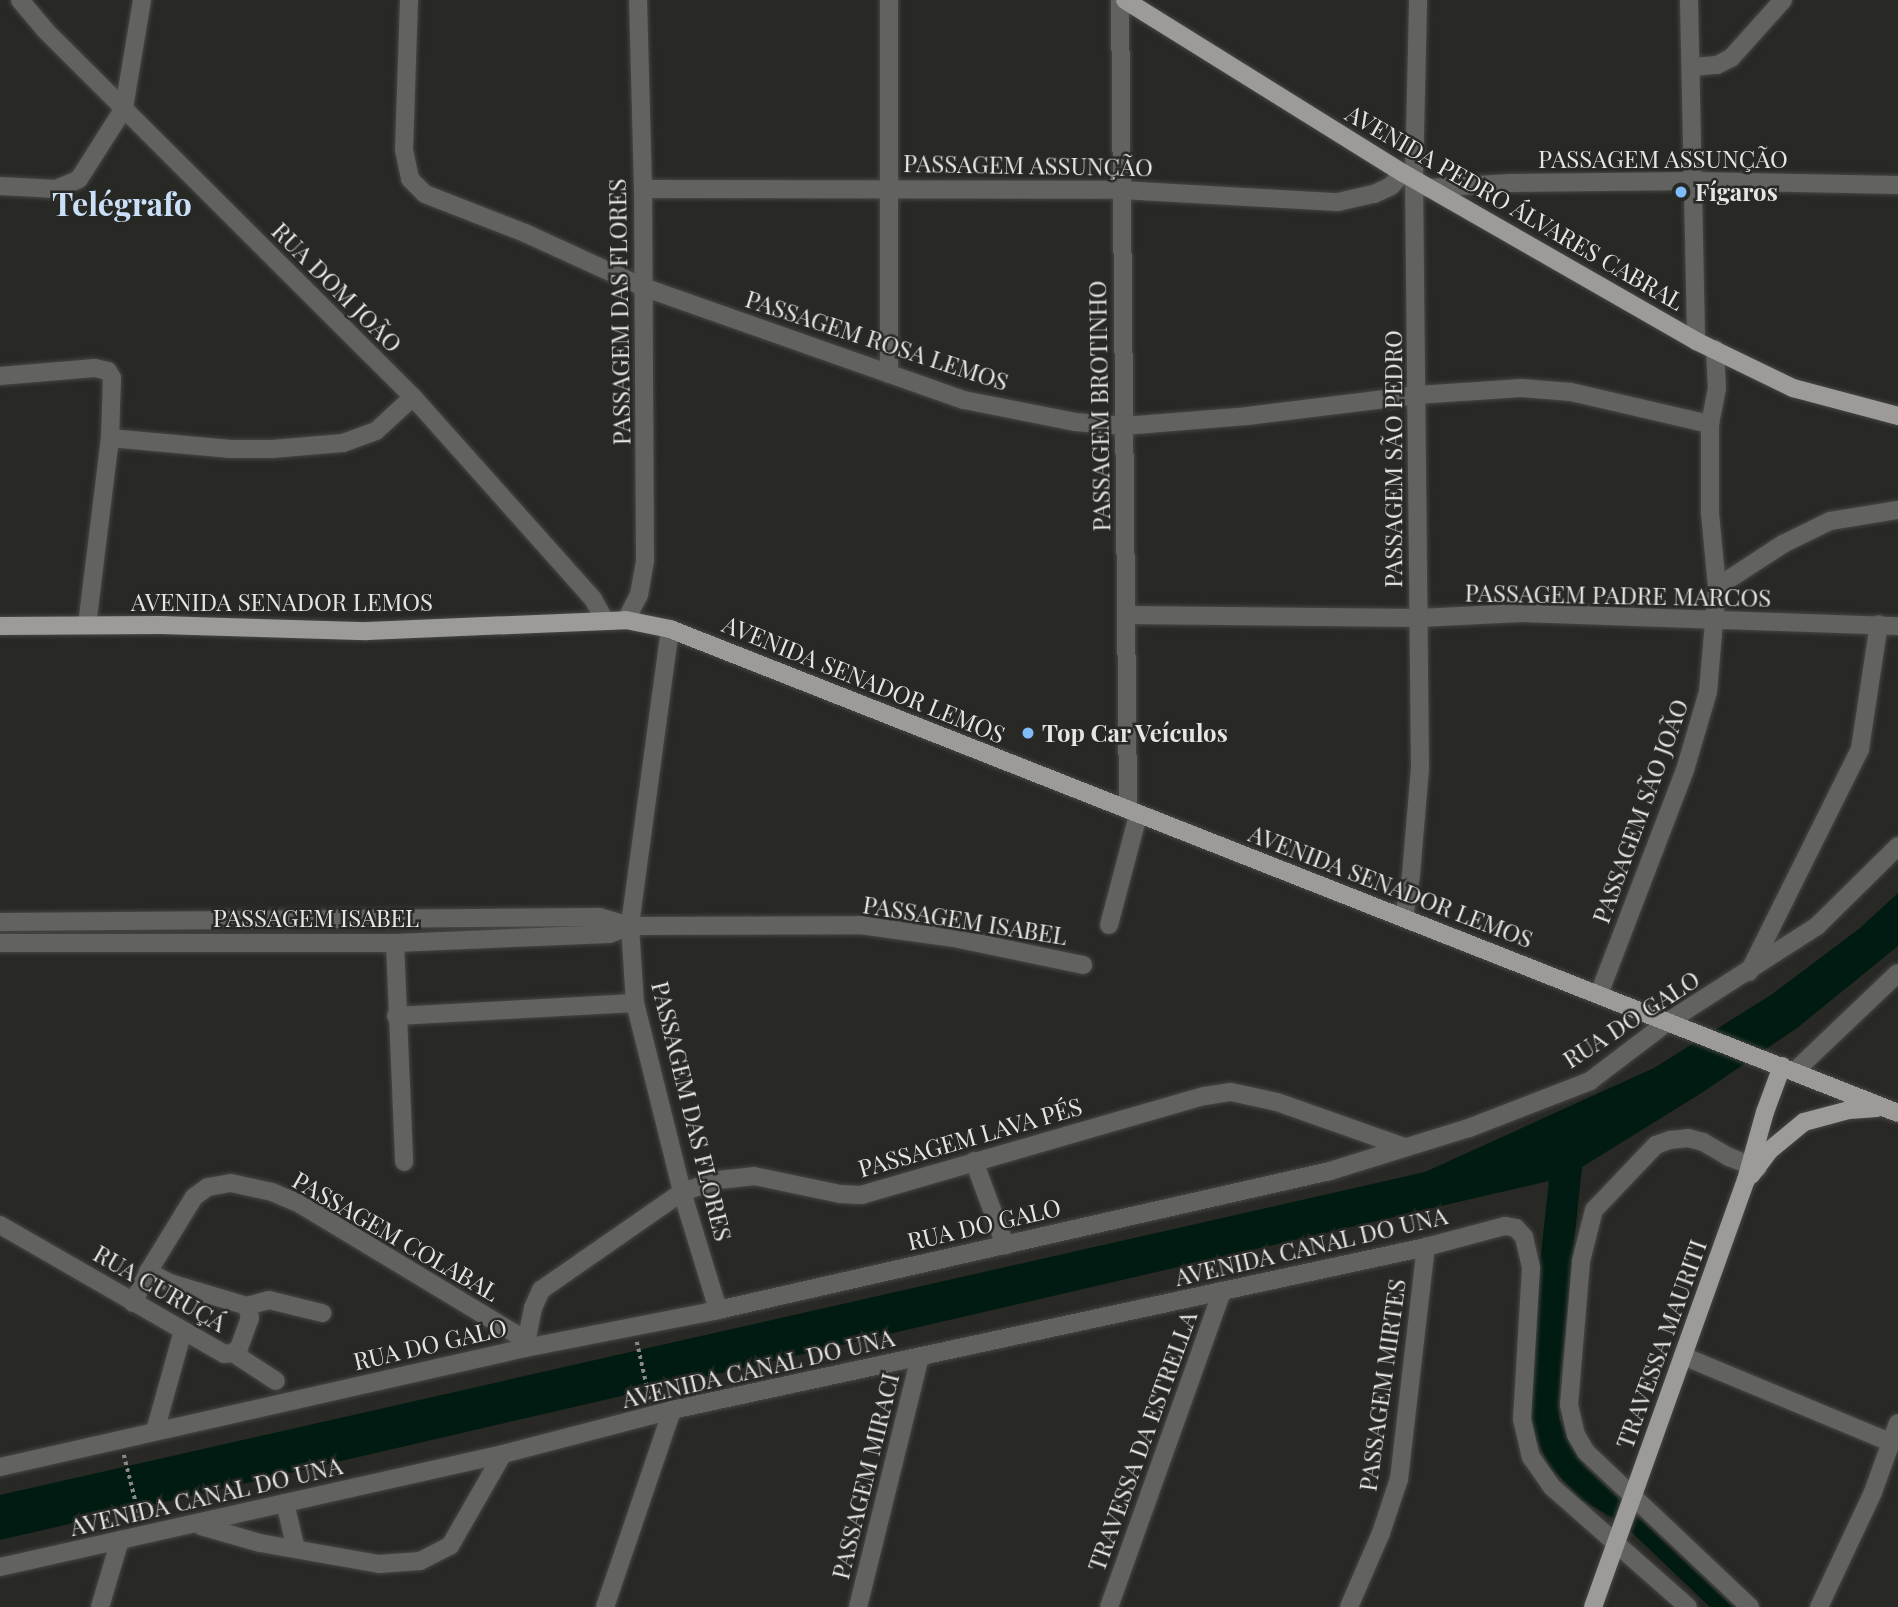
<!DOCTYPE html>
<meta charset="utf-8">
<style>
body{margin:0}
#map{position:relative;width:1898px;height:1607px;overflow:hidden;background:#282825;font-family:"Playfair Display",serif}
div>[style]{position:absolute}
.water>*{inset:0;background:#001b11}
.path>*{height:3.5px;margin-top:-1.75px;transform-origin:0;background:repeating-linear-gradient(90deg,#898987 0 3.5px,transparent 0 7px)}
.roads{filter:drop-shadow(0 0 2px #464644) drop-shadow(0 0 2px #464644)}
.minor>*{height:18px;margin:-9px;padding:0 9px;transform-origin:9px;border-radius:9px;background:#626260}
.major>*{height:18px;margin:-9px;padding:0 9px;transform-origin:9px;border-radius:9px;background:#9d9b99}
.dots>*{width:19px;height:19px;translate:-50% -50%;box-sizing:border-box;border:4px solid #282825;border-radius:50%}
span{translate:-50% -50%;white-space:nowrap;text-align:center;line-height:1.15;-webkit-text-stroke:5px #282825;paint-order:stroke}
.street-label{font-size:24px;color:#e5e5e4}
.poi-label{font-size:24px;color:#e5e5e4;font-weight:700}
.left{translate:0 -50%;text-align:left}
.district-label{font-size:32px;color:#cae0f8;font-weight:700}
</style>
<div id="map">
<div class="water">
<div style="clip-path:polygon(1898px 893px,1898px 946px,1797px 1028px,1703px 1092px,1582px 1167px,1560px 1378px,1559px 1418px,1571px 1447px,1585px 1467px,1733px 1607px,1710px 1607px,1623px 1524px,1582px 1500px,1550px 1467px,1532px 1431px,1530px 1403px,1536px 1300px,1549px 1181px,0 1540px,0 1495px,1425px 1172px,1654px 1068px,1771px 995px,1860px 928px)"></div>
</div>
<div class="path">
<div style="left:637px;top:1342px;width:59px;rotate:77.4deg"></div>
<div style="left:124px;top:1455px;width:66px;rotate:76deg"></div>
</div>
<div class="roads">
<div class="minor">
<div style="left:20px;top:0;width:38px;rotate:50deg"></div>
<div style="left:44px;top:29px;width:521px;rotate:44.92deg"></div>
<div style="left:413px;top:397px;width:271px;rotate:48.3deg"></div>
<div style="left:593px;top:599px;width:25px;rotate:61deg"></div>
<div style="left:409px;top:0;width:150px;rotate:91.9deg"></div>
<div style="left:404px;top:150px;width:30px;rotate:78deg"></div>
<div style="left:410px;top:179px;width:21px;rotate:45deg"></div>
<div style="left:425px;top:194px;width:107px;rotate:21.3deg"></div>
<div style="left:525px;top:233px;width:130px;rotate:24.6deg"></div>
<div style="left:643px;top:287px;width:340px;rotate:19.4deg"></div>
<div style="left:964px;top:400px;width:113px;rotate:11.2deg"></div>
<div style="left:1075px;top:422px;width:49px;rotate:4.7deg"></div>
<div style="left:1124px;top:426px;width:123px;rotate:-4.6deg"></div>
<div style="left:1247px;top:416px;width:172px;rotate:-7deg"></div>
<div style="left:1418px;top:395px;width:103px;rotate:-3.9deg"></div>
<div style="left:1521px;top:388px;width:50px;rotate:4.6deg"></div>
<div style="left:1571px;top:392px;width:143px;rotate:13deg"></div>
<div style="left:1120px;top:0;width:810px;rotate:89.43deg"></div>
<div style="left:1689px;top:0;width:341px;rotate:88.8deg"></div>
<div style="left:1693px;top:67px;width:24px;rotate:-5deg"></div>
<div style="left:1717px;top:65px;width:16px;rotate:-27deg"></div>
<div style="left:1731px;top:58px;width:78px;rotate:-48.1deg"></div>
<div style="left:0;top:186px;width:56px;rotate:3.1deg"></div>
<div style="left:56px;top:189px;width:25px;rotate:-23deg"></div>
<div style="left:79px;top:179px;width:84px;rotate:-57.6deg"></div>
<div style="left:124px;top:108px;width:109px;rotate:-80.5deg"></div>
<div style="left:1428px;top:188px;width:83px;rotate:-3.4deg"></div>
<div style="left:1511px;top:183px;width:183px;rotate:-0.6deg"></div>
<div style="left:1694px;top:181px;width:204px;rotate:1.1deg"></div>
<div style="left:643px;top:189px;width:478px;rotate:0.1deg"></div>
<div style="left:1121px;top:190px;width:217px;rotate:3.2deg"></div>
<div style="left:1338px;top:202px;width:37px;rotate:-13deg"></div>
<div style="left:1374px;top:194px;width:19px;rotate:-25deg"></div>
<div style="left:1391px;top:186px;width:18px;rotate:-47deg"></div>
<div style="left:889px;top:374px;width:374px;rotate:-90deg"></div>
<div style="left:0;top:376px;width:95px;rotate:-4.8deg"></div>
<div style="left:95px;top:368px;width:13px;rotate:13deg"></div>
<div style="left:108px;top:371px;width:8px;rotate:60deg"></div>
<div style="left:112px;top:378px;width:60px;rotate:91.9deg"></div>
<div style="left:110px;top:438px;width:188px;rotate:97deg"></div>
<div style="left:110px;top:438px;width:121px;rotate:5.2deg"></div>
<div style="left:230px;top:449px;width:42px"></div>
<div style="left:272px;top:449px;width:71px;rotate:-4.8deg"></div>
<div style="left:343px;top:443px;width:35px;rotate:-20deg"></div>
<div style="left:376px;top:431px;width:50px;rotate:-42.6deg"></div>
<div style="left:1717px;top:587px;width:79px;rotate:-33.1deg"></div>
<div style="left:1783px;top:544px;width:52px;rotate:-26.1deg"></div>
<div style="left:1830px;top:521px;width:69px;rotate:-9.2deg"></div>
<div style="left:1127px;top:615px;width:292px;rotate:0.6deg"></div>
<div style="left:1419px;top:618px;width:103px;rotate:-2.8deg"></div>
<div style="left:1522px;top:613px;width:376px;rotate:2deg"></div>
<div style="left:626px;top:620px;width:28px;rotate:-63deg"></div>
<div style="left:639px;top:595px;width:35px;rotate:-80deg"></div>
<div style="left:645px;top:561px;width:372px;rotate:-90.3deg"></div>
<div style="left:643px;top:189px;width:189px;rotate:-91.5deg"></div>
<div style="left:670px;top:629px;width:300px;rotate:97.7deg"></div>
<div style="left:630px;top:926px;width:77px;rotate:86.3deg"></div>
<div style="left:635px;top:1003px;width:195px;rotate:76deg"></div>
<div style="left:682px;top:1192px;width:123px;rotate:73deg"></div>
<div style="left:1404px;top:917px;width:43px;rotate:-80.5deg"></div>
<div style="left:1411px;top:875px;width:107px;rotate:-85.2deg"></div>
<div style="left:1420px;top:768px;width:589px;rotate:-90.58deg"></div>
<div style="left:1414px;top:179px;width:179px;rotate:-88.7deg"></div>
<div style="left:0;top:922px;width:599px;rotate:-0.48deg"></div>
<div style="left:599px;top:917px;width:32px;rotate:16deg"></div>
<div style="left:630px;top:926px;width:230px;rotate:-0.2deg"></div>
<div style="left:860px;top:925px;width:95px;rotate:7.9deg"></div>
<div style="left:954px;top:938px;width:132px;rotate:11.8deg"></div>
<div style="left:1109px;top:925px;width:114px;rotate:-75.2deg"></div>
<div style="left:0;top:943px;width:395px"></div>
<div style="left:395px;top:943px;width:214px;rotate:-2.4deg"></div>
<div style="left:609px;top:934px;width:22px;rotate:-21deg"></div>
<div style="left:395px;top:943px;width:219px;rotate:87.6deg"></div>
<div style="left:1749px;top:972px;width:249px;rotate:-63.5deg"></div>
<div style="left:1860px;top:749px;width:126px;rotate:-81.4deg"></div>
<div style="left:1599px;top:994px;width:240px;rotate:-69deg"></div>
<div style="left:1685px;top:770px;width:81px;rotate:-73.6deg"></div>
<div style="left:1708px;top:692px;width:105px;rotate:-85.1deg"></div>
<div style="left:1717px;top:587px;width:74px;rotate:-95.4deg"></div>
<div style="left:1710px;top:513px;width:89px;rotate:-90deg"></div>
<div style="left:1710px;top:424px;width:36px;rotate:-79deg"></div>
<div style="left:1717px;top:389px;width:40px;rotate:-92.9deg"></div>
<div style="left:396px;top:1016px;width:239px;rotate:-3.1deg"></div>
<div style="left:1795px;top:1071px;width:142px;rotate:-43.6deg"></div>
<div style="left:974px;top:1161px;width:90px;rotate:69.7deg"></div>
<div style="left:0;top:1225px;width:258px;rotate:29.9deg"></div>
<div style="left:224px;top:1354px;width:9px;rotate:-6deg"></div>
<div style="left:233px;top:1353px;width:8px;rotate:-40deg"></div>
<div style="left:239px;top:1348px;width:32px;rotate:-70deg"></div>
<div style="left:250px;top:1318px;width:12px;rotate:-104deg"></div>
<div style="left:247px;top:1306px;width:80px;rotate:-163.4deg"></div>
<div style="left:170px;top:1283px;width:25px;rotate:-153deg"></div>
<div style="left:133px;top:1303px;width:34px;rotate:-64deg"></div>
<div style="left:148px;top:1272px;width:88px;rotate:-58.5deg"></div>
<div style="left:194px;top:1197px;width:17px;rotate:-36deg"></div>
<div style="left:208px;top:1187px;width:23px;rotate:-10deg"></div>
<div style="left:231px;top:1183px;width:42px;rotate:12.4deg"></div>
<div style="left:272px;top:1192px;width:30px;rotate:23deg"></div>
<div style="left:300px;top:1204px;width:265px;rotate:31.1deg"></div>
<div style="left:247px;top:1306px;width:23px;rotate:-15deg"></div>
<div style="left:269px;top:1300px;width:55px;rotate:13.8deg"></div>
<div style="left:525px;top:1348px;width:41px;rotate:-78.7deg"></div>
<div style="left:533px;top:1308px;width:20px;rotate:-66deg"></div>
<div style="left:541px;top:1290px;width:172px;rotate:-34.8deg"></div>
<div style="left:682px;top:1192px;width:38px;rotate:-18deg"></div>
<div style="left:718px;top:1180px;width:36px;rotate:-6deg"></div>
<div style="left:754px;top:1176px;width:88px;rotate:11.8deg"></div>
<div style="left:840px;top:1194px;width:21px;rotate:3deg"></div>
<div style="left:861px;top:1195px;width:358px;rotate:-16.1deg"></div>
<div style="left:1205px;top:1096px;width:26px;rotate:-9deg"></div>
<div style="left:1231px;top:1092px;width:47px;rotate:12.3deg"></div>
<div style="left:1277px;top:1102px;width:135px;rotate:19.5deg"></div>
<div style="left:233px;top:1353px;width:51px;rotate:33.1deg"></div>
<div style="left:1683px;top:1356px;width:226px;rotate:22.6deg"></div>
<div style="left:155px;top:1431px;width:104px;rotate:-74.4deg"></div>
<div style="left:0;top:1467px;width:538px;rotate:-12.77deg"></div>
<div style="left:525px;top:1348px;width:197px;rotate:-11.1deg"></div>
<div style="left:718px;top:1310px;width:628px;rotate:-12.8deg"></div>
<div style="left:1330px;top:1171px;width:145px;rotate:-17.2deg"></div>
<div style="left:1469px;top:1128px;width:130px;rotate:-21.2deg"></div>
<div style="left:1590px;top:1081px;width:99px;rotate:-37.2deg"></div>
<div style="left:1669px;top:1021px;width:176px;rotate:-32.7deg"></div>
<div style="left:1817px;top:926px;width:114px;rotate:-44.6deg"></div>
<div style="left:285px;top:1503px;width:47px;rotate:76.6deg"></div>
<div style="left:201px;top:1526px;width:61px;rotate:16.1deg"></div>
<div style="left:260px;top:1543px;width:121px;rotate:10deg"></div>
<div style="left:379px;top:1564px;width:41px;rotate:-4.2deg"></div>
<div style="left:420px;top:1561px;width:34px;rotate:-27deg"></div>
<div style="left:450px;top:1546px;width:106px;rotate:-60.1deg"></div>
<div style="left:0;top:1567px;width:516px;rotate:-12.66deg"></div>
<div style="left:503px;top:1454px;width:175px;rotate:-14.6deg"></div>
<div style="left:672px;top:1410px;width:771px;rotate:-12.2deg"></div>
<div style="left:1426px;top:1247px;width:82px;rotate:-14.9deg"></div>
<div style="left:1505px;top:1226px;width:11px;rotate:10deg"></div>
<div style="left:1516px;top:1228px;width:12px;rotate:48deg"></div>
<div style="left:1524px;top:1237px;width:32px;rotate:77deg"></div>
<div style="left:1531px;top:1268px;width:151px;rotate:93.4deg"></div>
<div style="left:1522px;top:1419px;width:39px;rotate:77deg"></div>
<div style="left:1531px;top:1457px;width:37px;rotate:55deg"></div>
<div style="left:1552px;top:1487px;width:181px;rotate:41.4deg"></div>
<div style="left:100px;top:1607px;width:70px;rotate:-73.4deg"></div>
<div style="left:605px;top:1607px;width:208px;rotate:-71.2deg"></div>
<div style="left:858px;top:1607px;width:258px;rotate:-76.1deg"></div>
<div style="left:1109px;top:1607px;width:336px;rotate:-70.3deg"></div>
<div style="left:1349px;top:1607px;width:81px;rotate:-66.6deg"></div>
<div style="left:1381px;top:1533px;width:57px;rotate:-71.6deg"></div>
<div style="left:1399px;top:1479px;width:234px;rotate:-83.4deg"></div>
<div style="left:1750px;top:1607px;width:226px;rotate:-136.6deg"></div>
<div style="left:1586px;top:1452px;width:20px;rotate:-120deg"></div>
<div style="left:1576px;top:1435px;width:31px;rotate:-103deg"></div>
<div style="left:1569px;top:1405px;width:144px;rotate:-85.2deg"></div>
<div style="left:1581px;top:1261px;width:53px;rotate:-75.7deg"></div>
<div style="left:1594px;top:1210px;width:90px;rotate:-46.4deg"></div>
<div style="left:1656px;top:1145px;width:15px;rotate:-20deg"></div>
<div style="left:1670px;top:1140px;width:18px;rotate:-6deg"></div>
<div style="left:1688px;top:1138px;width:16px;rotate:15deg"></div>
<div style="left:1703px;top:1142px;width:30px;rotate:30deg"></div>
<div style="left:1729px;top:1157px;width:31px;rotate:21deg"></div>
<div style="left:1819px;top:1607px;width:127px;rotate:-64.8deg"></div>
<div style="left:1873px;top:1492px;width:73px;rotate:-70.1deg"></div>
</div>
<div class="major">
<div style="left:1125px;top:0;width:327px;rotate:31.9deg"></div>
<div style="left:1403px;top:173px;width:338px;rotate:29.8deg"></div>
<div style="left:1696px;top:341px;width:108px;rotate:25.9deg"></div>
<div style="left:1793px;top:388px;width:109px;rotate:14.9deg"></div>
<div style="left:0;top:626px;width:160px;rotate:-0.4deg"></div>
<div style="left:160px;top:625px;width:207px;rotate:1.7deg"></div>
<div style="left:367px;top:631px;width:259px;rotate:-2.4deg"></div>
<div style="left:626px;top:620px;width:45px;rotate:11.6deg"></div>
<div style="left:670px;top:629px;width:1320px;rotate:21.51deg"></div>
<div style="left:1751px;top:1175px;width:31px;rotate:-53deg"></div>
<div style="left:1770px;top:1150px;width:44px;rotate:-39.5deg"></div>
<div style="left:1804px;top:1122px;width:47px;rotate:-14.9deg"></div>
<div style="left:1849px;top:1110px;width:28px;rotate:-4deg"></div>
<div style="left:1593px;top:1607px;width:454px;rotate:-70.3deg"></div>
<div style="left:1746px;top:1180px;width:71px;rotate:-74.4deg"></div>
<div style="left:1765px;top:1112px;width:49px;rotate:-69.7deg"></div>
</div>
</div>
<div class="dots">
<div style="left:1681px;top:192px;background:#81bcfa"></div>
<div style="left:1028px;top:733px;background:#81bcfa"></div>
</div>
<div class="street-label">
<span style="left:1663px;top:159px">PASSAGEM ASSUNÇÃO</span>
<span style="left:1028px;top:165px;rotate:1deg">PASSAGEM ASSUNÇÃO</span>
<span style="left:1515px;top:207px;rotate:30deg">AVENIDA PEDRO ÁLVARES CABRAL</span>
<span style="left:337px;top:287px;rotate:45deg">RUA DOM JOÃO</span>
<span style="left:619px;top:312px;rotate:-91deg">PASSAGEM DAS FLORES</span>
<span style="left:877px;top:340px;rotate:18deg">PASSAGEM ROSA LEMOS</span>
<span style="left:1099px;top:406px;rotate:-91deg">PASSAGEM BROTINHO</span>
<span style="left:1393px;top:459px;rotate:-90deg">PASSAGEM SÃO PEDRO</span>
<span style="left:1618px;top:595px;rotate:1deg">PASSAGEM PADRE MARCOS</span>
<span style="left:282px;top:602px">AVENIDA SENADOR LEMOS</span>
<span style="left:864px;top:679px;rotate:22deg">AVENIDA SENADOR LEMOS</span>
<span style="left:1640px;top:811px;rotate:-70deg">PASSAGEM SÃO JOÃO</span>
<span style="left:1391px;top:886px;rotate:21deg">AVENIDA SENADOR LEMOS</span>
<span style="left:316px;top:918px">PASSAGEM ISABEL</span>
<span style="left:965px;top:920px;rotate:9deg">PASSAGEM ISABEL</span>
<span style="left:1631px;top:1019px;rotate:-33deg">RUA DO GALO</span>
<span style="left:692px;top:1111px;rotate:76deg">PASSAGEM DAS FLORES</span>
<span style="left:970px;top:1137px;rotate:-16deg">PASSAGEM LAVA PÉS</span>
<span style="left:984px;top:1224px;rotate:-13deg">RUA DO GALO</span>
<span style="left:396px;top:1236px;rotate:30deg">PASSAGEM COLABAL</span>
<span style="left:1311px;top:1246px;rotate:-13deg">AVENIDA CANAL DO UNA</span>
<span style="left:160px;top:1288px;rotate:30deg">RUA CURUÇÁ</span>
<span style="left:430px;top:1344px;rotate:-13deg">RUA DO GALO</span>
<span style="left:1661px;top:1344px;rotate:-70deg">TRAVESSA MAURITI</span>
<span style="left:758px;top:1368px;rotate:-13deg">AVENIDA CANAL DO UNA</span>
<span style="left:1382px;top:1385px;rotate:-82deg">PASSAGEM MIRTES</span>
<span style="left:1142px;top:1441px;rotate:-70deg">TRAVESSA DA ESTRELLA</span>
<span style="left:865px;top:1476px;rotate:-76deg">PASSAGEM MIRACI</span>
<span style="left:206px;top:1496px;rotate:-13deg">AVENIDA CANAL DO UNA</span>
</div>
<div class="poi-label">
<span class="left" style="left:1695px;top:192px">Fígaros</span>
<span class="left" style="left:1042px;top:733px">Top Car Veículos</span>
</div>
<div class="district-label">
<span style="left:122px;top:203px">Telégrafo</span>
</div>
</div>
